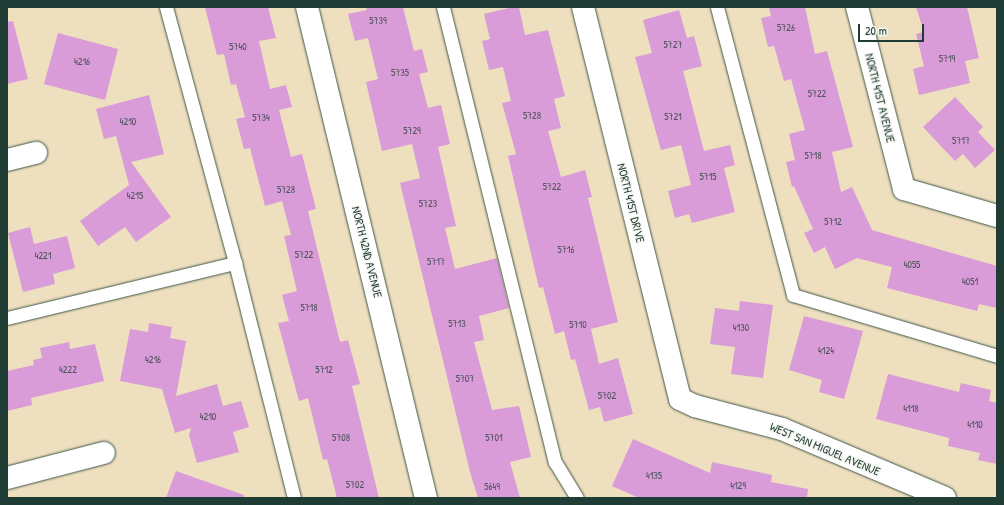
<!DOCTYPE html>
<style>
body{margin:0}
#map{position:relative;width:1004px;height:505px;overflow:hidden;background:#eedfbe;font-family:"Patrick Hand",sans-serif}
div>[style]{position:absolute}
.building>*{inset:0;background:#d99cd8}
.roads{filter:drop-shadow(0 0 1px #3e5549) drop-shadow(0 0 1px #3e5549)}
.lane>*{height:13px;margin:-6.5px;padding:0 6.5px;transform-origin:6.5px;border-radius:6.5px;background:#fff}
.street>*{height:22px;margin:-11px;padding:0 11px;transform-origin:11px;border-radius:11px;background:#fff}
span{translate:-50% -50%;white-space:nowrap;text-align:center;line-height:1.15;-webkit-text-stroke:3px #f6f6f2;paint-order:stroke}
.number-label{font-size:10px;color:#4e555d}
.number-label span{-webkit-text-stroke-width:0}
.street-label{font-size:12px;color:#1f3d34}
.frame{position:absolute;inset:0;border:8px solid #1f3d34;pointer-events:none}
.scale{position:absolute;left:858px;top:24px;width:66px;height:18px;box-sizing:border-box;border:2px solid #1f3d34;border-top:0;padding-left:5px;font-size:12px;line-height:14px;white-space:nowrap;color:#1f3d34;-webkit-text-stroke:3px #f6f6f2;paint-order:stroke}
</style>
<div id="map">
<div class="building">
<div style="clip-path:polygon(205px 7px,268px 7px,276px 38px,259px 41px,270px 89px,286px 85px,292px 107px,279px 110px,291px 157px,302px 154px,316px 209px,308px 211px,340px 342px,348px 340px,360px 384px,352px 386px,379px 498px,337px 498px,327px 459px,323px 460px,308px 398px,299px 401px,278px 323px,289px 321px,282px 295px,297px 291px,284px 236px,291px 235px,282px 201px,265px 206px,250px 148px,244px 149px,236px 119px,245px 117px,236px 84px,231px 85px,224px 54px,217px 55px)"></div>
<div style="clip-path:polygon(366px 7px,403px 7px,414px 51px,422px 49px,428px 72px,419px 74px,428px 108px,441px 105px,450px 144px,438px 147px,456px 226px,445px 228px,455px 269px,497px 258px,509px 308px,479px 316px,484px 340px,474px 342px,492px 410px,519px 406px,531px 457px,510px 462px,520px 498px,478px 498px,470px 472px,400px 183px,420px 178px,412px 144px,382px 151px,366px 82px,378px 79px,368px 38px,355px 41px,348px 14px,367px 10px)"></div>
<div style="clip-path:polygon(513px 7px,519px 7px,525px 35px,548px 30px,565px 96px,554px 99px,561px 128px,548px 131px,561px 177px,585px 170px,592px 197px,588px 198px,618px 322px,591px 329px,599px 364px,618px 358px,633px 414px,604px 422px,600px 407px,589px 410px,575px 359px,571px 360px,564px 331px,555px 334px,543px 287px,539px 288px,508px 156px,516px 154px,502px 103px,511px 101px,503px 67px,489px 70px,482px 41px,490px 39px,484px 14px)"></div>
<div style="clip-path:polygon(769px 7px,805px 7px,815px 54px,827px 51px,853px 147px,832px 152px,841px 192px,852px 187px,872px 230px,997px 266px,997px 308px,979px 304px,977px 311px,887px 288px,892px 267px,857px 258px,835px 269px,825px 247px,814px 253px,804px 233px,813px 229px,794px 186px,792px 187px,786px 162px,795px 160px,789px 134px,805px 130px,791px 79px,784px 81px,774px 46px,768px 47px,761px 18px,771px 16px)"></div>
<div style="clip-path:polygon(916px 7px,967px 7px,979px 58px,965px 61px,970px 83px,919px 95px,913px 69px,924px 66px,916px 34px,924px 32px)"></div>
<div style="clip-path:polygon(679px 10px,687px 38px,694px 36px,702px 66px,683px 71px,704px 151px,730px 145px,735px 165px,724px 168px,735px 212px,692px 223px,689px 214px,675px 218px,668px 191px,691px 185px,681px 145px,661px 150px,635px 57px,652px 53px,643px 20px)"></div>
<div style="clip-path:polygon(13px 21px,28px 79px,7px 84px,7px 22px)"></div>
<div style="clip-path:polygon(58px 33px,118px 49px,105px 100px,44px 84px)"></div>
<div style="clip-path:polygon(149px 95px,164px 154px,131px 162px,171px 217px,136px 242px,125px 227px,98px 246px,80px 221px,129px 185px,116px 136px,104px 139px,96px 109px)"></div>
<div style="clip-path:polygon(955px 97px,983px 127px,978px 132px,995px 150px,975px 168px,963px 154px,955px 161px,923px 127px)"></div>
<div style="clip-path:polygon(30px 227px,34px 244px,67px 236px,75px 268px,53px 274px,55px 284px,23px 292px,8px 233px)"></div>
<div style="clip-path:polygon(740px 301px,773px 305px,763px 378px,731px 374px,735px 347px,710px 344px,715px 308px,739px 311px)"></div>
<div style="clip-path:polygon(804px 316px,863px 331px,844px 399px,819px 392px,822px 380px,789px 370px)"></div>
<div style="clip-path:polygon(149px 323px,172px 327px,170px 338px,186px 341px,176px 396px,217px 384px,223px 406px,241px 401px,249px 427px,233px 432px,239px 452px,197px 463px,189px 435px,191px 428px,175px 433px,162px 389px,120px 381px,130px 329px,148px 332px)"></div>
<div style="clip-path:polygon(69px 342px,70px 349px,95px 344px,104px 381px,31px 398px,32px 405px,7px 411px,7px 371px,34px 365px,33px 360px,42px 358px,40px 348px)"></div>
<div style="clip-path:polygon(888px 374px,959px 392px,961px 383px,991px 390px,989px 401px,997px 403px,997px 464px,978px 460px,980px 453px,948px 446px,949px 438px,876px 419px)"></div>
<div style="clip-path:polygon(633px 439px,710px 473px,712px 462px,772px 475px,771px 482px,808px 489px,807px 498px,639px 498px,612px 486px)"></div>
<div style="clip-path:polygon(176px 471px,244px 495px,244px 498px,166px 498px)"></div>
</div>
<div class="roads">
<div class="lane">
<div style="left:166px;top:7px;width:265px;rotate:74.9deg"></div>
<div style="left:235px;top:263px;width:242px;rotate:75.9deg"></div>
<div style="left:443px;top:7px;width:469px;rotate:76.2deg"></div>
<div style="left:555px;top:462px;width:42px;rotate:58.6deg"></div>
<div style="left:717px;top:7px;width:298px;rotate:75.2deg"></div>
<div style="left:793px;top:295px;width:213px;rotate:16.6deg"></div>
<div style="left:7px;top:318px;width:235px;rotate:-13.6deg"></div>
</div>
<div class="street">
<div style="left:307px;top:7px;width:505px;rotate:76.38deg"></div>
<div style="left:583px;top:7px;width:404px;rotate:76.1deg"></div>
<div style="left:680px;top:399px;width:17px;rotate:25deg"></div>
<div style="left:695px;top:406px;width:90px;rotate:14.8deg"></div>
<div style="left:782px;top:429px;width:177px;rotate:22.9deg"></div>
<div style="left:857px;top:7px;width:188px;rotate:75.5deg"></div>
<div style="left:904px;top:189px;width:97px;rotate:16.2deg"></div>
<div style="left:7px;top:160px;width:30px;rotate:-14deg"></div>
<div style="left:7px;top:478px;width:100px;rotate:-14.5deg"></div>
</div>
</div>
<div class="number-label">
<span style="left:378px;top:21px">5739</span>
<span style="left:786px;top:28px">5726</span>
<span style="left:673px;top:45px">5727</span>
<span style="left:238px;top:47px">5740</span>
<span style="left:947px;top:59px">5719</span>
<span style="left:82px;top:62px">4216</span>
<span style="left:400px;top:73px">5735</span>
<span style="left:817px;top:94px">5722</span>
<span style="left:532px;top:116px">5728</span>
<span style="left:673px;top:117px">5721</span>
<span style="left:261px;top:118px">5734</span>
<span style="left:128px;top:122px">4210</span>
<span style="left:412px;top:131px">5729</span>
<span style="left:961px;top:141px">5717</span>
<span style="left:813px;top:156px">5718</span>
<span style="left:708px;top:177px">5715</span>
<span style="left:552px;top:187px">5722</span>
<span style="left:286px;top:190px">5728</span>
<span style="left:135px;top:196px">4215</span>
<span style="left:428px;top:204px">5723</span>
<span style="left:833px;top:222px">5712</span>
<span style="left:566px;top:250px">5716</span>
<span style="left:304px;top:255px">5722</span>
<span style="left:43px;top:256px">4221</span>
<span style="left:436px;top:262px">5717</span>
<span style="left:912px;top:265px">4055</span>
<span style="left:970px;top:282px">4051</span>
<span style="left:309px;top:308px">5718</span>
<span style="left:457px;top:324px">5713</span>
<span style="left:578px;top:325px">5710</span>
<span style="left:741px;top:328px">4130</span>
<span style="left:826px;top:351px">4124</span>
<span style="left:153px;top:360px">4216</span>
<span style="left:68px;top:370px">4222</span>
<span style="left:324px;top:370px">5712</span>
<span style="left:465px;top:379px">5707</span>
<span style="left:607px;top:396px">5702</span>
<span style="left:911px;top:409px">4118</span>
<span style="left:208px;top:417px">4210</span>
<span style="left:975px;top:425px">4110</span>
<span style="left:341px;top:438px">5708</span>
<span style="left:494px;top:438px">5701</span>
<span style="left:654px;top:476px">4135</span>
<span style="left:355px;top:485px">5702</span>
<span style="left:738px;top:486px">4129</span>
<span style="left:492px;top:487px">5649</span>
</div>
<div class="street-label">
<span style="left:880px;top:98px;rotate:76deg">NORTH 41ST AVENUE</span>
<span style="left:631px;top:203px;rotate:76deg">NORTH 41ST DRIVE</span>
<span style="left:367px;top:252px;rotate:76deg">NORTH 42ND AVENUE</span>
<span style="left:825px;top:449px;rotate:23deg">WEST SAN MIGUEL AVENUE</span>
</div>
<div class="frame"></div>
<div class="scale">20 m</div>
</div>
